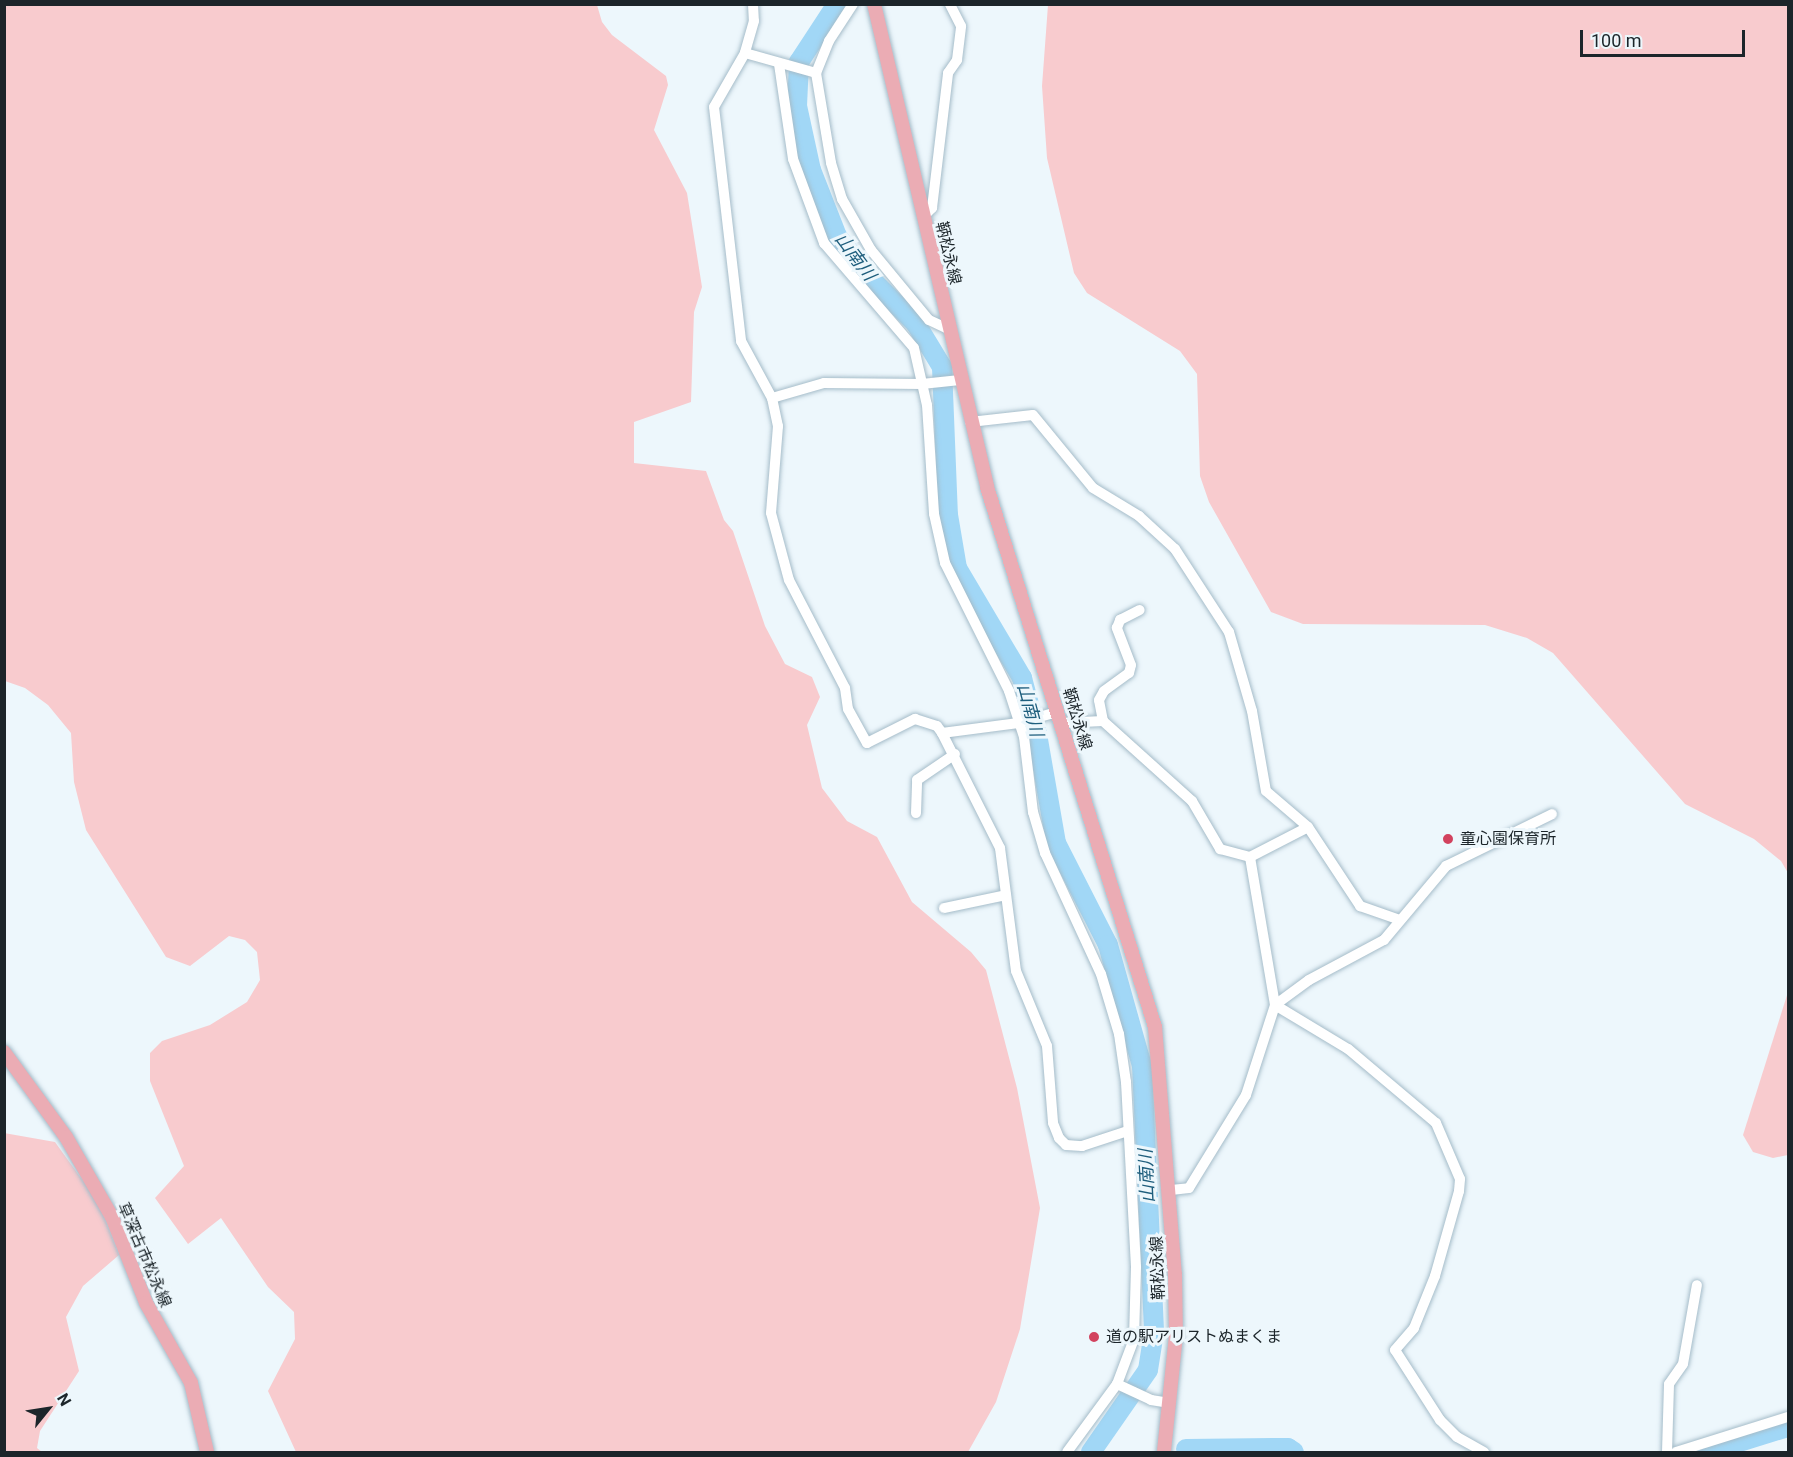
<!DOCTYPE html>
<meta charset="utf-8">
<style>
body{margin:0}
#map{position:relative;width:1793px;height:1457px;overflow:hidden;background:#edf7fc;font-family:Roboto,"Noto Sans JP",sans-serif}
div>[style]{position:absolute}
.green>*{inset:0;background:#f8cbce}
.river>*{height:20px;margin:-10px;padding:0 10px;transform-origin:10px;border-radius:10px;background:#a1d7f6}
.roads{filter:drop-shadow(0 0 2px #a5bcc9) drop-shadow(0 0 2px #a5bcc9)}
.minor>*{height:10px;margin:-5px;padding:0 5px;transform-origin:5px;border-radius:5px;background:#fff}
.major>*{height:14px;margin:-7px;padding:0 7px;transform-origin:7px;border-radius:7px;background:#ebacb4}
.dots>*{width:16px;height:16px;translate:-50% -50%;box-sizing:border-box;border:3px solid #edf7fc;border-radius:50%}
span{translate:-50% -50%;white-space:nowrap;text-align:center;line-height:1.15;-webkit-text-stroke:6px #edf7fc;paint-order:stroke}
.street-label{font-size:16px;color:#1c252a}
.poi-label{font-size:16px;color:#1c252a}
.left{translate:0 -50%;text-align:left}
.water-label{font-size:18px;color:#1e5e7d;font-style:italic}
.frame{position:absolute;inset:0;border:6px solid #1c252a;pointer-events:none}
.north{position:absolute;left:18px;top:1379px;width:60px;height:60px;-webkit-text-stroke:4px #edf7fc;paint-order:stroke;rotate:60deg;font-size:16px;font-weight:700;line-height:24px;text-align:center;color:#1c252a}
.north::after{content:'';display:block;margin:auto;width:21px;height:27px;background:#1c252a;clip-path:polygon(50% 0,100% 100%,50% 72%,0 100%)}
.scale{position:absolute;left:1580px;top:30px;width:165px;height:27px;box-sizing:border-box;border:3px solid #1c252a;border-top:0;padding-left:8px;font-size:18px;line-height:21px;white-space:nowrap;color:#1c252a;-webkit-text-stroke:4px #edf7fc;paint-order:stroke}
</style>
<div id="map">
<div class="green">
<div style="clip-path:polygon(5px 4px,597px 5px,602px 22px,612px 35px,666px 76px,668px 85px,654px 130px,687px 193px,702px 287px,694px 312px,691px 402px,634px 422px,634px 463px,706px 471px,724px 520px,733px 531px,765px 626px,785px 664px,812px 677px,820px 697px,807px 725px,822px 788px,847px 821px,877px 837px,912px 902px,971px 952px,986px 970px,1017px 1088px,1040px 1208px,1020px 1329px,996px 1402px,968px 1452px,296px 1452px,268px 1391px,295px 1339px,294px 1312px,268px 1287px,221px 1218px,188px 1244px,155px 1198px,184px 1166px,150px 1081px,150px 1053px,162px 1041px,210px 1025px,247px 1002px,260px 980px,257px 952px,245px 940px,229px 936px,190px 966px,166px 957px,86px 830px,74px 782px,71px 733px,48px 705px,25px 688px,5px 681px)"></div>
<div style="clip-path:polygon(1048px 5px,1788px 5px,1788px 873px,1781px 861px,1754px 839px,1685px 804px,1553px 653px,1527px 638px,1485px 625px,1303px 624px,1271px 612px,1209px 502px,1200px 476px,1197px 374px,1180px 351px,1087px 293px,1074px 273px,1047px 158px,1042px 86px)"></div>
<div style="clip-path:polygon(1788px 992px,1788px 1155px,1773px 1158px,1753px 1152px,1743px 1135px)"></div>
<div style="clip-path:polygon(4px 1133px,55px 1142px,98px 1202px,119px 1255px,83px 1286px,66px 1317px,79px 1371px,40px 1431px,37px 1448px,42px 1452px,5px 1452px)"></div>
</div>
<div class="river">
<div style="left:837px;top:4px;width:69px;rotate:123.2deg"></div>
<div style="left:799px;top:62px;width:44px;rotate:92.6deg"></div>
<div style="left:797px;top:106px;width:66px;rotate:77.7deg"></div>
<div style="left:811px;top:170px;width:71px;rotate:68.5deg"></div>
<div style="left:837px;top:236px;width:49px;rotate:52.4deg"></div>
<div style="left:867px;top:275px;width:69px;rotate:45deg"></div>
<div style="left:916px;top:324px;width:50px;rotate:58.8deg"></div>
<div style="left:942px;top:367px;width:148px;rotate:87.7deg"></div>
<div style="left:948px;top:515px;width:54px;rotate:80.4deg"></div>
<div style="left:957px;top:568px;width:128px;rotate:59.4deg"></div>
<div style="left:1022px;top:678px;width:58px;rotate:75deg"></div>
<div style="left:1037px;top:734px;width:111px;rotate:80.1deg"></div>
<div style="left:1056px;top:843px;width:114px;rotate:63deg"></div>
<div style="left:1108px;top:945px;width:126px;rotate:74.3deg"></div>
<div style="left:1142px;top:1066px;width:266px;rotate:87.4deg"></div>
<div style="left:1154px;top:1332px;width:38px;rotate:99deg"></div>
<div style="left:1148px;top:1370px;width:100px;rotate:124.8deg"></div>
<div style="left:1186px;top:1449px;width:102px;rotate:-0.6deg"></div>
<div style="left:1288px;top:1448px;width:7px;rotate:34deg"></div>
<div style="left:1707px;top:1452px;width:85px;rotate:-17.2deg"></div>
</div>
<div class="roads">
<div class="minor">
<div style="left:753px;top:4px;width:17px;rotate:87deg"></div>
<div style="left:754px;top:21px;width:33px;rotate:106deg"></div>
<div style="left:745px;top:53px;width:62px;rotate:119.9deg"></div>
<div style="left:714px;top:107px;width:236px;rotate:83.4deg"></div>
<div style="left:741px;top:341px;width:65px;rotate:61.5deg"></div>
<div style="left:772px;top:398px;width:29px;rotate:78deg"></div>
<div style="left:778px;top:426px;width:87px;rotate:94.6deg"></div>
<div style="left:771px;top:513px;width:69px;rotate:75deg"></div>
<div style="left:789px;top:580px;width:122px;rotate:62.6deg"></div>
<div style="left:845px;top:688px;width:21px;rotate:82deg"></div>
<div style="left:848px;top:709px;width:39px;rotate:61deg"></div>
<div style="left:867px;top:743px;width:54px;rotate:-26.6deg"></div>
<div style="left:915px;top:719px;width:23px;rotate:18deg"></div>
<div style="left:937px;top:726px;width:9px;rotate:54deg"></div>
<div style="left:942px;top:733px;width:77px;rotate:-7.5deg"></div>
<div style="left:1018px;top:723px;width:41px;rotate:-15.8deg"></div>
<div style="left:853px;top:4px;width:44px;rotate:123deg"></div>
<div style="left:829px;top:41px;width:35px;rotate:112deg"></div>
<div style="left:816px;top:73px;width:91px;rotate:80.5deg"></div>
<div style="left:831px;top:163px;width:38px;rotate:73deg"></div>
<div style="left:842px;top:199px;width:59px;rotate:60.4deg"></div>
<div style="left:871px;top:250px;width:91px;rotate:50.4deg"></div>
<div style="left:929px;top:320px;width:21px;rotate:25deg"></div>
<div style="left:745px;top:53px;width:74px;rotate:15.7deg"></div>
<div style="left:779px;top:64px;width:96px;rotate:81.6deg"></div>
<div style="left:793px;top:159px;width:90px;rotate:69.7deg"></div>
<div style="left:824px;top:243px;width:138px;rotate:49.4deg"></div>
<div style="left:914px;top:348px;width:58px;rotate:77.2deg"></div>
<div style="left:927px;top:405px;width:109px;rotate:86.3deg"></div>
<div style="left:934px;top:514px;width:50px;rotate:77.3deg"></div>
<div style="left:945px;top:563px;width:143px;rotate:63.4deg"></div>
<div style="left:1009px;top:691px;width:48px;rotate:71.9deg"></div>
<div style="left:1024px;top:737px;width:76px;rotate:83.2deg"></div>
<div style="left:1033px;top:812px;width:43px;rotate:73.7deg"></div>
<div style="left:1045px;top:853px;width:133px;rotate:65.2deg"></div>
<div style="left:1101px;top:974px;width:63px;rotate:73.3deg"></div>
<div style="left:1119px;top:1034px;width:49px;rotate:81.7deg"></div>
<div style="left:1126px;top:1082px;width:185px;rotate:86.9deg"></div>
<div style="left:1136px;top:1267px;width:72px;rotate:91.6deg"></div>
<div style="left:1134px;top:1339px;width:48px;rotate:110.7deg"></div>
<div style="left:1117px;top:1384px;width:84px;rotate:126.3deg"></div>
<div style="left:923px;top:217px;width:13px;rotate:-45deg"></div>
<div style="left:932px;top:208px;width:136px;rotate:-83.2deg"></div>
<div style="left:948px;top:73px;width:16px;rotate:-55deg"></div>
<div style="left:957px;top:60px;width:34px;rotate:-83deg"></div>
<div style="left:961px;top:26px;width:25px;rotate:-117deg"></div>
<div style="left:772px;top:398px;width:54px;rotate:-16.1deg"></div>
<div style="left:824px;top:383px;width:98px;rotate:0.6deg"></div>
<div style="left:922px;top:384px;width:38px;rotate:-6deg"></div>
<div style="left:970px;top:422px;width:63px;rotate:-6.3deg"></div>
<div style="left:1033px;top:415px;width:94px;rotate:50.6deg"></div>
<div style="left:1093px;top:488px;width:54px;rotate:31.3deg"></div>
<div style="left:1139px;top:516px;width:49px;rotate:42.5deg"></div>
<div style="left:1175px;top:549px;width:99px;rotate:57deg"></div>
<div style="left:1229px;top:632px;width:82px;rotate:73.8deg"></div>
<div style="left:1252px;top:711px;width:81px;rotate:80.1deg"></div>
<div style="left:1266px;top:791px;width:55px;rotate:40.6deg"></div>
<div style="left:1308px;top:827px;width:95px;rotate:56.6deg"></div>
<div style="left:1360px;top:906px;width:42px;rotate:19.3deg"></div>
<div style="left:1103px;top:721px;width:21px;rotate:-101deg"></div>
<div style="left:1099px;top:700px;width:10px;rotate:-61deg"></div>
<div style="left:1104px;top:691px;width:31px;rotate:-36deg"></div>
<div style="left:1129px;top:673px;width:8px;rotate:-76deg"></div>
<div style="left:1131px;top:665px;width:40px;rotate:-111deg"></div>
<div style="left:1117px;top:628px;width:9px;rotate:-69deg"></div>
<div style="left:1120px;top:620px;width:22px;rotate:-27deg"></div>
<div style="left:1061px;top:723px;width:42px;rotate:-2.7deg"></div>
<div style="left:1103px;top:721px;width:120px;rotate:42deg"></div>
<div style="left:1192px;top:801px;width:56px;rotate:59.7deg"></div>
<div style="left:1220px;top:849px;width:31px;rotate:15deg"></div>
<div style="left:1250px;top:857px;width:65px;rotate:-27.3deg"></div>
<div style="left:942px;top:733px;width:129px;rotate:63.2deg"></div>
<div style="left:1000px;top:848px;width:124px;rotate:82.6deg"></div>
<div style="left:1016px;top:971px;width:81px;rotate:67.5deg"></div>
<div style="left:1047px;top:1046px;width:77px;rotate:85.5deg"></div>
<div style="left:1053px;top:1123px;width:16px;rotate:68deg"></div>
<div style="left:1059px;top:1138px;width:10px;rotate:45deg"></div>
<div style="left:1066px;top:1145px;width:16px;rotate:4deg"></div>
<div style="left:1082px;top:1146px;width:48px;rotate:-18.1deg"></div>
<div style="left:916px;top:813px;width:33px;rotate:-88deg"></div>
<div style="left:917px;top:780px;width:46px;rotate:-34.4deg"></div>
<div style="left:944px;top:908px;width:63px;rotate:-11.8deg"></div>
<div style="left:1171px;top:1190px;width:18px;rotate:-6deg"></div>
<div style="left:1189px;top:1188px;width:109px;rotate:-58.5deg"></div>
<div style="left:1246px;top:1095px;width:95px;rotate:-72.1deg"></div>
<div style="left:1275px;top:1005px;width:150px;rotate:-99.6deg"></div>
<div style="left:1117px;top:1384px;width:38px;rotate:25deg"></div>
<div style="left:1151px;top:1400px;width:19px;rotate:9deg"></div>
<div style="left:1484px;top:1452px;width:31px;rotate:-151deg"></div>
<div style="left:1457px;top:1437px;width:24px;rotate:-135deg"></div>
<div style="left:1440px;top:1420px;width:83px;rotate:-122.7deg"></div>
<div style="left:1395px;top:1350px;width:29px;rotate:-49deg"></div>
<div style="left:1414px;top:1328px;width:56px;rotate:-68deg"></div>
<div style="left:1435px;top:1276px;width:88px;rotate:-74.2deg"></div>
<div style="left:1459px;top:1191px;width:12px;rotate:-85deg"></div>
<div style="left:1460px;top:1179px;width:61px;rotate:-113.2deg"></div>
<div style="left:1436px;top:1123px;width:115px;rotate:-139.9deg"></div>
<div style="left:1348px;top:1049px;width:85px;rotate:-148.9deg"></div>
<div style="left:1275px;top:1005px;width:42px;rotate:-36.3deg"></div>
<div style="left:1309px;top:980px;width:85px;rotate:-28.1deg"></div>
<div style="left:1384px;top:940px;width:97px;rotate:-50deg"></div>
<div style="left:1446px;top:866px;width:118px;rotate:-26.1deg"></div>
<div style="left:1667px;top:1452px;width:68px;rotate:-88.3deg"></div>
<div style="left:1669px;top:1384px;width:24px;rotate:-55deg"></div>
<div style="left:1683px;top:1364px;width:80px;rotate:-80deg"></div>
<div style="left:1676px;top:1452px;width:117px;rotate:-17.4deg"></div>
</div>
<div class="major">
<div style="left:874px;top:4px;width:496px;rotate:76.8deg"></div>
<div style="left:987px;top:487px;width:566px;rotate:72.72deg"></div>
<div style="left:1155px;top:1027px;width:248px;rotate:85.4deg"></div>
<div style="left:1175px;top:1274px;width:61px;rotate:89.1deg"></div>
<div style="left:1176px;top:1335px;width:118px;rotate:95.9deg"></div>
<div style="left:4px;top:1052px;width:105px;rotate:53.9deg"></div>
<div style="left:66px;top:1137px;width:92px;rotate:60.1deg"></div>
<div style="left:112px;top:1217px;width:92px;rotate:68.4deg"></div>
<div style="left:146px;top:1303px;width:92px;rotate:60.6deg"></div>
<div style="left:191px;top:1383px;width:71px;rotate:76.9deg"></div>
</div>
</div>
<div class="dots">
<div style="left:1448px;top:839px;background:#d2425e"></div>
<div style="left:1094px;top:1337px;background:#d2425e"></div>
</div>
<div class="street-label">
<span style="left:948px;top:253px;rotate:77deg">鞆松永線</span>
<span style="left:1077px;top:719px;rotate:73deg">鞆松永線</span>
<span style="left:144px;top:1255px;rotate:67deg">草深古市松永線</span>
<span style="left:1158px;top:1268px;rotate:-92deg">鞆松永線</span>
</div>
<div class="poi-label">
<span class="left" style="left:1460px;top:839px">童心園保育所</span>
<span class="left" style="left:1106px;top:1337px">道の駅アリストぬまくま</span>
</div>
<div class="water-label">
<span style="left:855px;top:257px;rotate:53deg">山南川</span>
<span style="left:1030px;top:710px;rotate:75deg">山南川</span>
<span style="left:1147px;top:1176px;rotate:-93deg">山南川</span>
</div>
<div class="frame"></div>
<div class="north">N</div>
<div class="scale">100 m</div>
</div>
